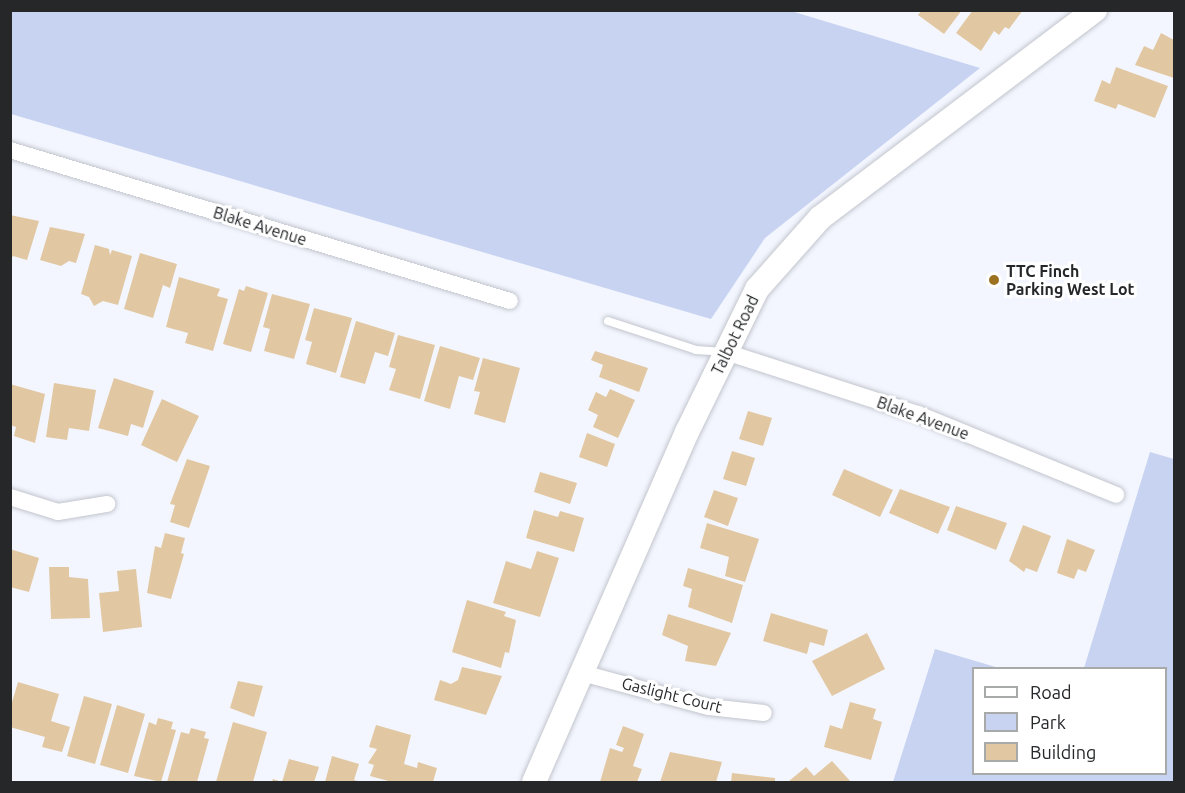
<!DOCTYPE html>
<style>
body{margin:0}
#map{position:relative;width:1185px;height:793px;overflow:hidden;background:#f3f6fe;font-family:Ubuntu,sans-serif}
div>[style]{position:absolute}
.green>*{inset:0;background:#c7d3f1}
.building>*{inset:0;background:#e1c8a2}
.roads{filter:drop-shadow(0 0 2px #c2c5cd) drop-shadow(0 0 2px #c2c5cd)}
.lane>*{height:8px;margin:-4px;padding:0 4px;transform-origin:4px;border-radius:4px;background:#fff}
.street>*{height:16px;margin:-8px;padding:0 8px;transform-origin:8px;border-radius:8px;background:#fff}
.secondary>*{height:24px;margin:-12px;padding:0 12px;transform-origin:12px;border-radius:12px;background:#fff}
.dots>*{width:16px;height:16px;translate:-50% -50%;box-sizing:border-box;border:3px solid #fff;border-radius:50%}
span{translate:-50% -50%;white-space:nowrap;text-align:center;line-height:1.15;-webkit-text-stroke:6px #fff;paint-order:stroke}
.street-label{font-size:16px;color:#262729}
.poi-label{font-size:16px;color:#262729;font-weight:700}
.left{translate:0 -50%;text-align:left}
.frame{position:absolute;inset:0;border:12px solid #262729;pointer-events:none}
.legend{position:absolute;left:972px;top:667px;width:195px;height:108px;box-sizing:border-box;background:#fff;border:2px solid #a8a9a9;margin:0;padding:8px 10px;list-style:none;font-size:18px;color:#262729}
.legend li{display:flex;align-items:center;gap:12px;height:30px}
.legend b{width:30px;border:2px solid #a8a9a9}
</style>
<div id="map">
<div class="green">
<div style="clip-path:polygon(10px 11px,791px 11px,980px 68px,765px 238px,711px 319px,11px 114px)"></div>
<div style="clip-path:polygon(1150px 452px,1174px 459px,1174px 782px,893px 782px,935px 649px,999px 668px,974px 668px,974px 774px,1166px 774px,1166px 668px,1084px 668px)"></div>
</div>
<div class="building">
<div style="clip-path:polygon(922px 10px,962px 10px,944px 34px,918px 15px)"></div>
<div style="clip-path:polygon(973px 10px,1023px 10px,1009px 29px,1005px 27px,999px 35px,994px 31px,981px 51px,956px 33px)"></div>
<div style="clip-path:polygon(1161px 33px,1174px 40px,1174px 78px,1135px 65px,1144px 46px,1153px 50px)"></div>
<div style="clip-path:polygon(1116px 67px,1168px 86px,1155px 118px,1118px 104px,1116px 109px,1094px 101px,1102px 80px,1110px 84px)"></div>
<div style="clip-path:polygon(10px 215px,39px 221px,27px 260px,13px 256px,10px 260px)"></div>
<div style="clip-path:polygon(50px 227px,85px 234px,76px 263px,69px 261px,61px 266px,40px 260px)"></div>
<div style="clip-path:polygon(95px 245px,109px 249px,110px 255px,112px 250px,132px 256px,118px 305px,103px 301px,94px 306px,89px 297px,81px 294px)"></div>
<div style="clip-path:polygon(140px 253px,177px 264px,170px 288px,163px 285px,153px 318px,124px 309px)"></div>
<div style="clip-path:polygon(179px 277px,220px 289px,217px 296px,228px 299px,213px 351px,185px 343px,188px 333px,166px 327px)"></div>
<div style="clip-path:polygon(246px 286px,268px 293px,251px 352px,223px 344px,239px 289px,244px 291px)"></div>
<div style="clip-path:polygon(272px 294px,310px 304px,294px 359px,264px 351px,270px 329px,263px 327px)"></div>
<div style="clip-path:polygon(314px 308px,352px 318px,336px 373px,306px 364px,312px 342px,305px 340px)"></div>
<div style="clip-path:polygon(356px 321px,395px 333px,388px 356px,375px 352px,365px 384px,340px 377px)"></div>
<div style="clip-path:polygon(398px 335px,435px 345px,420px 399px,389px 390px,396px 369px,389px 367px)"></div>
<div style="clip-path:polygon(440px 346px,480px 358px,473px 380px,459px 376px,450px 409px,424px 401px)"></div>
<div style="clip-path:polygon(595px 351px,648px 368px,639px 392px,599px 377px,603px 365px,591px 360px)"></div>
<div style="clip-path:polygon(483px 358px,520px 368px,505px 423px,474px 414px,480px 392px,474px 391px)"></div>
<div style="clip-path:polygon(114px 378px,154px 391px,143px 428px,131px 424px,128px 436px,98px 428px)"></div>
<div style="clip-path:polygon(54px 383px,96px 390px,89px 431px,69px 428px,67px 440px,46px 437px)"></div>
<div style="clip-path:polygon(10px 384px,45px 394px,35px 443px,14px 436px,16px 427px,10px 425px)"></div>
<div style="clip-path:polygon(610px 389px,635px 400px,618px 438px,593px 427px,598px 415px,588px 410px,596px 392px,606px 397px)"></div>
<div style="clip-path:polygon(162px 399px,199px 416px,177px 462px,141px 445px)"></div>
<div style="clip-path:polygon(748px 411px,772px 418px,763px 446px,739px 439px)"></div>
<div style="clip-path:polygon(587px 433px,615px 444px,607px 467px,579px 457px)"></div>
<div style="clip-path:polygon(732px 451px,755px 458px,746px 486px,723px 479px)"></div>
<div style="clip-path:polygon(187px 459px,210px 466px,189px 528px,170px 522px,175px 505px,170px 504px)"></div>
<div style="clip-path:polygon(844px 469px,893px 490px,880px 517px,832px 495px)"></div>
<div style="clip-path:polygon(540px 472px,577px 483px,570px 504px,534px 492px)"></div>
<div style="clip-path:polygon(900px 489px,950px 507px,938px 534px,889px 513px)"></div>
<div style="clip-path:polygon(714px 490px,738px 498px,728px 526px,704px 517px)"></div>
<div style="clip-path:polygon(956px 506px,1007px 523px,996px 550px,947px 530px)"></div>
<div style="clip-path:polygon(534px 510px,558px 517px,560px 511px,584px 518px,574px 552px,526px 538px)"></div>
<div style="clip-path:polygon(707px 523px,759px 539px,745px 582px,725px 576px,729px 557px,700px 548px)"></div>
<div style="clip-path:polygon(1023px 525px,1051px 536px,1037px 572px,1026px 568px,1024px 572px,1009px 561px)"></div>
<div style="clip-path:polygon(165px 533px,185px 538px,181px 553px,184px 554px,171px 599px,147px 593px,155px 546px,161px 548px)"></div>
<div style="clip-path:polygon(1067px 539px,1095px 550px,1086px 572px,1078px 569px,1074px 579px,1057px 573px)"></div>
<div style="clip-path:polygon(10px 549px,39px 558px,29px 592px,10px 587px)"></div>
<div style="clip-path:polygon(537px 551px,559px 558px,540px 617px,493px 603px,506px 561px,531px 569px)"></div>
<div style="clip-path:polygon(49px 567px,69px 567px,69px 577px,88px 579px,90px 618px,51px 619px)"></div>
<div style="clip-path:polygon(688px 568px,743px 585px,732px 623px,688px 607px,692px 589px,683px 586px)"></div>
<div style="clip-path:polygon(136px 569px,142px 627px,103px 632px,99px 593px,119px 591px,117px 571px)"></div>
<div style="clip-path:polygon(467px 600px,506px 612px,504px 616px,516px 620px,509px 653px,505px 652px,501px 668px,452px 652px)"></div>
<div style="clip-path:polygon(771px 613px,828px 630px,824px 646px,810px 642px,807px 654px,763px 641px)"></div>
<div style="clip-path:polygon(668px 614px,731px 633px,716px 666px,685px 661px,688px 646px,662px 635px)"></div>
<div style="clip-path:polygon(867px 633px,885px 669px,832px 696px,812px 661px)"></div>
<div style="clip-path:polygon(462px 667px,502px 676px,486px 715px,434px 700px,440px 680px,451px 684px,458px 680px)"></div>
<div style="clip-path:polygon(238px 681px,263px 686px,254px 717px,230px 708px)"></div>
<div style="clip-path:polygon(18px 682px,59px 694px,51px 721px,70px 727px,62px 752px,42px 747px,45px 737px,10px 727px,10px 709px)"></div>
<div style="clip-path:polygon(84px 696px,112px 704px,95px 764px,67px 756px)"></div>
<div style="clip-path:polygon(850px 702px,876px 709px,873px 719px,882px 722px,871px 760px,824px 747px,830px 725px,842px 729px)"></div>
<div style="clip-path:polygon(117px 705px,145px 714px,128px 773px,100px 765px)"></div>
<div style="clip-path:polygon(158px 718px,173px 722px,171px 729px,176px 730px,161px 782px,134px 776px,149px 722px,156px 725px)"></div>
<div style="clip-path:polygon(233px 722px,267px 732px,253px 782px,216px 782px)"></div>
<div style="clip-path:polygon(376px 725px,411px 735px,404px 764px,417px 768px,418px 762px,437px 768px,433px 782px,392px 782px,370px 776px,374px 765px,368px 763px,377px 749px,369px 747px)"></div>
<div style="clip-path:polygon(623px 726px,644px 734px,633px 766px,642px 769px,637px 782px,600px 782px,610px 748px,622px 752px,624px 748px,616px 745px)"></div>
<div style="clip-path:polygon(191px 728px,206px 732px,204px 738px,209px 739px,197px 782px,167px 782px,181px 732px,189px 734px)"></div>
<div style="clip-path:polygon(670px 752px,722px 762px,716px 782px,660px 782px)"></div>
<div style="clip-path:polygon(332px 756px,359px 764px,354px 780px,361px 782px,325px 782px)"></div>
<div style="clip-path:polygon(289px 759px,319px 767px,314px 782px,272px 782px,273px 779px,282px 782px)"></div>
<div style="clip-path:polygon(832px 761px,851px 782px,789px 781px,806px 767px,814px 776px)"></div>
<div style="clip-path:polygon(732px 773px,775px 778px,775px 782px,731px 782px)"></div>
</div>
<div class="roads">
<div class="lane">
<div style="left:608px;top:321px;width:93px;rotate:18.2deg"></div>
<div style="left:696px;top:350px;width:27px;rotate:4deg"></div>
</div>
<div class="street">
<div style="left:10px;top:150px;width:522px;rotate:16.8deg"></div>
<div style="left:726px;top:352px;width:202px;rotate:17.9deg"></div>
<div style="left:918px;top:414px;width:214px;rotate:22.2deg"></div>
<div style="left:10px;top:497px;width:50px;rotate:17.4deg"></div>
<div style="left:58px;top:512px;width:50px;rotate:-9.3deg"></div>
<div style="left:582px;top:673px;width:131px;rotate:15deg"></div>
<div style="left:709px;top:707px;width:55px;rotate:6.2deg"></div>
</div>
<div class="secondary">
<div style="left:534px;top:782px;width:382px;rotate:-66.4deg"></div>
<div style="left:687px;top:432px;width:159px;rotate:-63.9deg"></div>
<div style="left:757px;top:289px;width:95px;rotate:-48.4deg"></div>
<div style="left:820px;top:218px;width:345px;rotate:-37.1deg"></div>
</div>
</div>
<div class="dots">
<div style="left:994px;top:280px;background:#9c7120"></div>
</div>
<div class="street-label">
<span style="left:260px;top:226px;rotate:17deg">Blake Avenue</span>
<span style="left:735px;top:335px;rotate:-64deg">Talbot Road</span>
<span style="left:923px;top:418px;rotate:20deg">Blake Avenue</span>
<span style="left:672px;top:695px;rotate:14deg">Gaslight Court</span>
</div>
<div class="poi-label">
<span class="left" style="left:1006px;top:280px">TTC Finch<br>Parking West Lot</span>
</div>
<div class="frame"></div>
<ul class="legend">
<li><b style="height:8px;background:#fff"></b>Road</li>
<li><b style="height:16px;background:#c7d3f1"></b>Park</li>
<li><b style="height:16px;background:#e1c8a2"></b>Building</li>
</ul>
</div>
